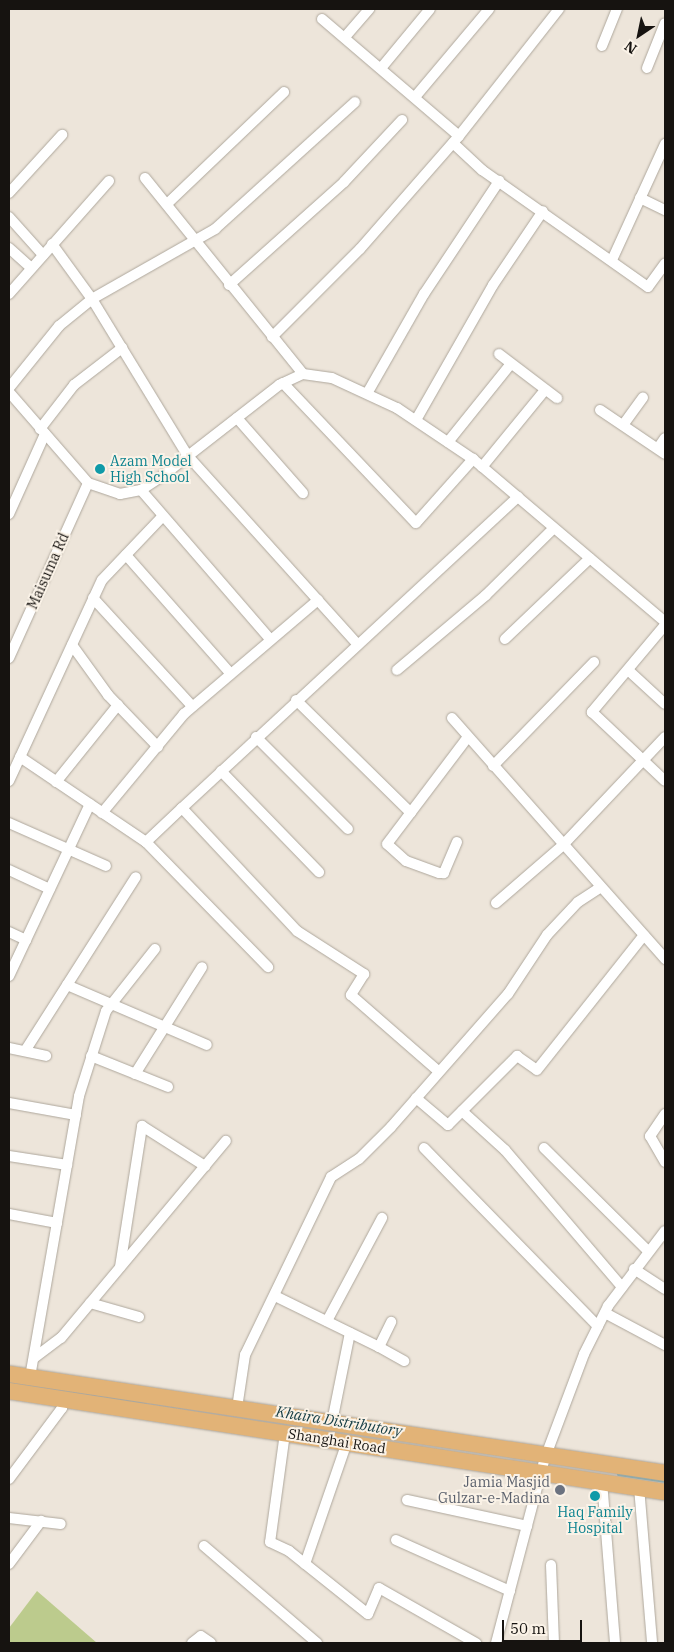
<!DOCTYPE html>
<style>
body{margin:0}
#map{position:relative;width:674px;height:1652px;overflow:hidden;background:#ede5da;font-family:"IBM Plex Serif",serif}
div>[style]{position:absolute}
.green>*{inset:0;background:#bccb8d}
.stream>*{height:3px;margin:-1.5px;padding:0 1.5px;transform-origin:1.5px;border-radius:1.5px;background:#5cafc0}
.roads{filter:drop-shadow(0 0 1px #aea79c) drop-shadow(0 0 1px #aea79c)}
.minor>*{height:10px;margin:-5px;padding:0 5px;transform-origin:5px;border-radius:5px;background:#fff}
.primary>*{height:16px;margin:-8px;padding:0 8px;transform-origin:8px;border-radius:8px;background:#e2b377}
.dots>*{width:14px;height:14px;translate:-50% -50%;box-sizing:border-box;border:2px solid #faf2e7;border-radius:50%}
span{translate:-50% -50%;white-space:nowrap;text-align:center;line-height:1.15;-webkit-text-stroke:4px #faf2e7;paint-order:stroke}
.culture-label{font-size:14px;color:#0d838f}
.left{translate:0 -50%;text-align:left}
.street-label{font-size:14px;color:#161310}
.worship-label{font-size:14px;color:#5b616d}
.right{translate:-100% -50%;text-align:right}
.water-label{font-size:15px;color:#143c43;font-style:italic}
.frame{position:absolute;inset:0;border:10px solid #161310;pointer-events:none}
.north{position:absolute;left:614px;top:10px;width:50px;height:50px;-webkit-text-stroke:4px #faf2e7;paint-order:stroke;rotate:214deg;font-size:14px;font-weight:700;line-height:20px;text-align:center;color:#161310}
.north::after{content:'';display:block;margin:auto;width:18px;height:22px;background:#161310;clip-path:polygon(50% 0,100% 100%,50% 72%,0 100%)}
.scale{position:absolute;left:502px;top:1620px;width:80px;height:22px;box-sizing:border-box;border:2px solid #161310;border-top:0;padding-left:6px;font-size:15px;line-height:18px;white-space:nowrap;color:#161310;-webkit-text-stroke:4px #faf2e7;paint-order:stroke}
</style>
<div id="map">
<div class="green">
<div style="clip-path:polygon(37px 1591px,97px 1643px,9px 1643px,9px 1628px)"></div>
</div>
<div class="stream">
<div style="left:9px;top:1382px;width:137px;rotate:8.8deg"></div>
<div style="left:618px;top:1474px;width:48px;rotate:8.5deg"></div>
</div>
<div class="roads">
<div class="minor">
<div style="left:322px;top:19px;width:180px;rotate:40.5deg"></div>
<div style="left:345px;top:37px;width:37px;rotate:-49deg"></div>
<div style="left:602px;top:46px;width:40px;rotate:-68deg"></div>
<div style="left:382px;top:67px;width:75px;rotate:-50.4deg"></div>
<div style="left:647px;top:68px;width:48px;rotate:-68.2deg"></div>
<div style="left:415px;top:97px;width:115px;rotate:-49.9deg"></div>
<div style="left:453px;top:143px;width:40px;rotate:43deg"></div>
<div style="left:482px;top:170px;width:203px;rotate:35.2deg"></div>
<div style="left:648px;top:287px;width:29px;rotate:-54deg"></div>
<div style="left:145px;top:178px;width:252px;rotate:51.1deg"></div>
<div style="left:9px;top:193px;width:79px;rotate:-47.6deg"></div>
<div style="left:640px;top:198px;width:28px;rotate:26deg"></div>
<div style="left:167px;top:204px;width:162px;rotate:-43.7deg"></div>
<div style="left:9px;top:217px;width:51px;rotate:48.2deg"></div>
<div style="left:52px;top:244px;width:68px;rotate:54deg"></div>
<div style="left:92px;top:299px;width:184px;rotate:58.6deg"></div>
<div style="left:188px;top:456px;width:253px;rotate:48deg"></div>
<div style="left:9px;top:248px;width:30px;rotate:42deg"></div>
<div style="left:612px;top:260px;width:128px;rotate:-65.4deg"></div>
<div style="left:229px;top:285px;width:154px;rotate:-41.8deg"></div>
<div style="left:344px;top:182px;width:85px;rotate:-46.9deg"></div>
<div style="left:9px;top:294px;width:151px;rotate:-48.5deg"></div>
<div style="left:272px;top:337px;width:124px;rotate:-45deg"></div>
<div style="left:360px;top:249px;width:150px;rotate:-48.8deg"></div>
<div style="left:459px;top:136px;width:162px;rotate:-51.8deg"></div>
<div style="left:499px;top:354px;width:73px;rotate:37.2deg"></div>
<div style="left:283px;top:383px;width:193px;rotate:46.5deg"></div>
<div style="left:416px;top:523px;width:86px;rotate:-48.3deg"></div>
<div style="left:9px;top:388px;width:80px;rotate:-51.1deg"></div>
<div style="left:59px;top:326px;width:43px;rotate:-39.3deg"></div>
<div style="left:92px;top:299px;width:142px;rotate:-29.6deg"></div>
<div style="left:215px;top:229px;width:189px;rotate:-42.2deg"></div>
<div style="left:9px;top:392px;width:121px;rotate:49deg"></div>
<div style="left:88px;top:483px;width:34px;rotate:19deg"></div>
<div style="left:120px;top:494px;width:21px;rotate:-11deg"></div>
<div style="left:141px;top:490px;width:24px;rotate:-33deg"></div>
<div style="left:161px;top:477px;width:150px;rotate:-37.9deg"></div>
<div style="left:279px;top:385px;width:26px;rotate:-25deg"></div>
<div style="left:303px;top:374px;width:29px;rotate:8deg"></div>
<div style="left:332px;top:378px;width:72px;rotate:24.8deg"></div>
<div style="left:397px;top:408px;width:92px;rotate:33.9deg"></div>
<div style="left:473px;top:459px;width:252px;rotate:40.3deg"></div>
<div style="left:368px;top:392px;width:113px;rotate:-60.3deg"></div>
<div style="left:424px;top:294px;width:136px;rotate:-56.4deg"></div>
<div style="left:600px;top:410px;width:78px;rotate:34.1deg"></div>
<div style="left:237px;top:418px;width:100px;rotate:48.7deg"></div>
<div style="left:416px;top:420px;width:155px;rotate:-60.3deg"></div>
<div style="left:493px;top:285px;width:89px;rotate:-56deg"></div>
<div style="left:623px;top:425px;width:34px;rotate:-54deg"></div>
<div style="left:40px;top:429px;width:56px;rotate:-52.3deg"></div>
<div style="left:74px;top:385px;width:61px;rotate:-37.6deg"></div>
<div style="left:448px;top:442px;width:99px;rotate:-51.2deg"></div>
<div style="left:658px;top:448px;width:12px;rotate:-55deg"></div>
<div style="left:482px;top:467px;width:99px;rotate:-50.7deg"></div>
<div style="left:141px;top:490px;width:197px;rotate:49.1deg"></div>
<div style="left:9px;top:514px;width:88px;rotate:-65.8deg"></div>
<div style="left:126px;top:555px;width:157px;rotate:48.6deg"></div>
<div style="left:93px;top:598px;width:147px;rotate:47.5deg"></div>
<div style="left:665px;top:625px;width:114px;rotate:130deg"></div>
<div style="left:592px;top:712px;width:100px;rotate:43.4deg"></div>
<div style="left:505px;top:639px;width:117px;rotate:-43.6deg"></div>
<div style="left:72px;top:645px;width:62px;rotate:54.2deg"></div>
<div style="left:108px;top:695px;width:72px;rotate:46.1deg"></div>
<div style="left:9px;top:658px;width:192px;rotate:-65.7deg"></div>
<div style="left:397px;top:670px;width:116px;rotate:-40.1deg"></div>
<div style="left:486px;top:595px;width:95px;rotate:-44.6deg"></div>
<div style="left:628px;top:670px;width:50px;rotate:42.6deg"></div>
<div style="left:296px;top:700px;width:161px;rotate:44.5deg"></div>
<div style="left:452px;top:718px;width:322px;rotate:48.5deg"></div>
<div style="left:256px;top:737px;width:130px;rotate:45deg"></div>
<div style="left:20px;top:757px;width:152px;rotate:34deg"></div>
<div style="left:146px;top:842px;width:175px;rotate:45.7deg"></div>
<div style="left:493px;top:766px;width:145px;rotate:-45.8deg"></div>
<div style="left:221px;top:771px;width:141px;rotate:45.9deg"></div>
<div style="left:9px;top:781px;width:221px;rotate:-65.2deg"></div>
<div style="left:102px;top:580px;width:88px;rotate:-46.4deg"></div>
<div style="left:56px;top:782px;width:99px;rotate:-51.2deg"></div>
<div style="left:182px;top:808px;width:458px;rotate:-42.8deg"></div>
<div style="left:102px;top:813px;width:129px;rotate:-50.4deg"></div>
<div style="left:184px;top:714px;width:176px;rotate:-40.4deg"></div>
<div style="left:9px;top:823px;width:106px;rotate:23.9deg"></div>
<div style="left:146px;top:842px;width:50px;rotate:-43.4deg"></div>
<div style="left:182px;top:808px;width:168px;rotate:46.9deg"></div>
<div style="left:297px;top:931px;width:80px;rotate:32.7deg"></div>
<div style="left:364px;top:974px;width:25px;rotate:122deg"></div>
<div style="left:351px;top:995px;width:116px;rotate:41.1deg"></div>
<div style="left:457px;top:842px;width:34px;rotate:113deg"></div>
<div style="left:444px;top:873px;width:5px;rotate:180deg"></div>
<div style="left:439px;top:873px;width:35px;rotate:-160deg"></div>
<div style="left:406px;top:861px;width:25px;rotate:-138deg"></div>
<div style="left:387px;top:844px;width:134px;rotate:-52.9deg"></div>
<div style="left:9px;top:870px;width:45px;rotate:24.9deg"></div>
<div style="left:496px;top:903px;width:87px;rotate:-40.8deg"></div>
<div style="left:562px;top:846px;width:150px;rotate:-46.6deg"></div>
<div style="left:9px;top:932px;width:19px;rotate:25deg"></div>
<div style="left:9px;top:976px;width:190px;rotate:-64.8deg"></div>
<div style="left:67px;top:985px;width:152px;rotate:23.2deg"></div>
<div style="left:9px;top:1048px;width:38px;rotate:12deg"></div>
<div style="left:25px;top:1051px;width:206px;rotate:-57.5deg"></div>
<div style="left:91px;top:1056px;width:83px;rotate:21.9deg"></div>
<div style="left:135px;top:1074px;width:126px;rotate:-57.9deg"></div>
<div style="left:416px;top:1098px;width:42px;rotate:40.2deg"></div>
<div style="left:448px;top:1125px;width:98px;rotate:-45deg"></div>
<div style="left:517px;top:1056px;width:24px;rotate:35deg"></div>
<div style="left:537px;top:1070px;width:172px;rotate:-51.6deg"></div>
<div style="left:9px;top:1103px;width:68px;rotate:10.2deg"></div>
<div style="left:462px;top:1111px;width:58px;rotate:42.2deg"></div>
<div style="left:505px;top:1150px;width:180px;rotate:49.5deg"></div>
<div style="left:665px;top:1114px;width:27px;rotate:124deg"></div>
<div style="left:650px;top:1136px;width:30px;rotate:60deg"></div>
<div style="left:424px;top:1148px;width:249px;rotate:45.7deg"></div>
<div style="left:544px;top:1148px;width:146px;rotate:44.7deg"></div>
<div style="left:9px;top:1156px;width:59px;rotate:8.8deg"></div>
<div style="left:9px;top:1214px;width:49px;rotate:10.6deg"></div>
<div style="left:120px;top:1267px;width:143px;rotate:-81.1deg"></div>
<div style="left:142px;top:1126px;width:75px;rotate:32.4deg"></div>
<div style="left:634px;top:1269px;width:37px;rotate:33deg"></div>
<div style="left:275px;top:1296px;width:116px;rotate:26.1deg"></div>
<div style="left:379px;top:1347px;width:28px;rotate:-64deg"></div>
<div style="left:90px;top:1303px;width:51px;rotate:15.9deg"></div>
<div style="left:605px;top:1313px;width:68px;rotate:28.1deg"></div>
<div style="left:327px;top:1321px;width:117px;rotate:-61.9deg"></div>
<div style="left:379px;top:1347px;width:29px;rotate:29deg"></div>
<div style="left:34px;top:1358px;width:34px;rotate:-37deg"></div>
<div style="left:61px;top:1338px;width:257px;rotate:-50.1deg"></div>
<div style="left:30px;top:1377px;width:285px;rotate:-80.1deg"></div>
<div style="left:79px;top:1096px;width:89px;rotate:-72.4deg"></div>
<div style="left:106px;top:1011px;width:79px;rotate:-51.7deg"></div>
<div style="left:237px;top:1408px;width:54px;rotate:-81.4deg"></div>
<div style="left:245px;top:1355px;width:198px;rotate:-64.2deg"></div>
<div style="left:331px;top:1177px;width:33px;rotate:-33deg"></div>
<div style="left:359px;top:1159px;width:45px;rotate:-45deg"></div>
<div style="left:391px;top:1127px;width:177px;rotate:-48.7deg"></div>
<div style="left:508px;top:994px;width:71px;rotate:-56.5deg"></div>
<div style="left:547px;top:935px;width:45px;rotate:-46.8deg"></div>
<div style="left:578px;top:902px;width:27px;rotate:-33deg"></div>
<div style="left:332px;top:1422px;width:91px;rotate:-78.6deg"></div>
<div style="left:285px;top:1433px;width:110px;rotate:97.8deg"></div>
<div style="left:270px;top:1542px;width:21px;rotate:25deg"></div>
<div style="left:289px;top:1551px;width:101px;rotate:38.6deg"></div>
<div style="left:368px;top:1614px;width:28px;rotate:-67deg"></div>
<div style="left:379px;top:1588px;width:112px;rotate:29.6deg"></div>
<div style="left:9px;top:1479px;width:89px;rotate:-53.3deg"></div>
<div style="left:62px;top:1408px;width:8px;rotate:-83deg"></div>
<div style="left:602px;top:1481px;width:163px;rotate:85.4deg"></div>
<div style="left:639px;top:1487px;width:157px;rotate:85.2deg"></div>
<div style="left:407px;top:1500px;width:123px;rotate:12.2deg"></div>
<div style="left:9px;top:1518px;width:52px;rotate:6.6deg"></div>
<div style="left:396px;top:1540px;width:125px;rotate:24.1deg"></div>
<div style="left:204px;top:1546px;width:149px;rotate:40.6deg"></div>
<div style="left:9px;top:1564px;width:54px;rotate:-53.3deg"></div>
<div style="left:305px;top:1564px;width:129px;rotate:-71deg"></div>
<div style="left:551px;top:1565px;width:78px;rotate:87.8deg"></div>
<div style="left:192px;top:1643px;width:11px;rotate:-38deg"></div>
<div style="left:201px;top:1636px;width:12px;rotate:35deg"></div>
<div style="left:496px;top:1643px;width:191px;rotate:-75.2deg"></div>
<div style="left:545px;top:1458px;width:111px;rotate:-69.4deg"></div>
<div style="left:584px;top:1354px;width:54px;rotate:-63.4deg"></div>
<div style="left:608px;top:1306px;width:94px;rotate:-52.8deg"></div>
</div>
<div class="primary">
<div style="left:9px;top:1374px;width:663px;rotate:8.58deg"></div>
<div style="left:9px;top:1391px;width:664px;rotate:8.75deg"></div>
</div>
</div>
<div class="dots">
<div style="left:100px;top:469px;background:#0f9aa8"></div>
<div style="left:560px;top:1490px;background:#6b7280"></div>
<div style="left:595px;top:1496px;background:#0f9aa8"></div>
</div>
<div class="culture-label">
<span class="left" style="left:110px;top:469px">Azam Model<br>High School</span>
<span style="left:595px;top:1520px">Haq Family<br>Hospital</span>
</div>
<div class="street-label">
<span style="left:48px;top:571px;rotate:-66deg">Maisuma Rd</span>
<span style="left:337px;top:1441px;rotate:9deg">Shanghai Road</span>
</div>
<div class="worship-label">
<span class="right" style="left:550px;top:1490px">Jamia Masjid<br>Gulzar-e-Madina</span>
</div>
<div class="water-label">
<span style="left:339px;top:1421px;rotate:9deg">Khaira Distributory</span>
</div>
<div class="frame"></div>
<div class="north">N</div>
<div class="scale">50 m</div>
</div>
